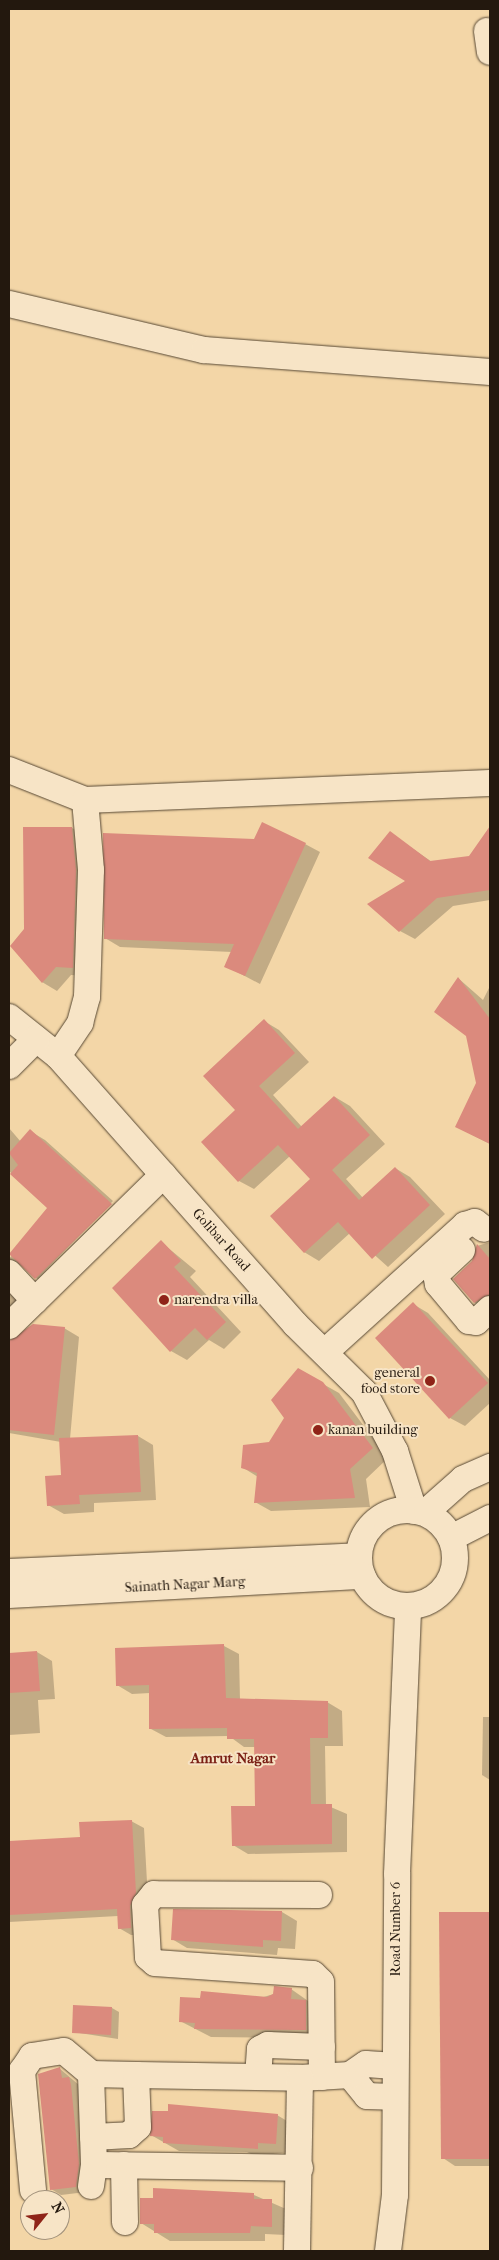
<!DOCTYPE html>
<style>
body{margin:0}
#map{position:relative;width:499px;height:2260px;overflow:hidden;background:#f3d6a7;font-family:"IM FELL French Canon",serif}
div>[style]{position:absolute}
.shadow>*{inset:0;background:#0003}
.building>*{inset:0;background:#db8a7d}
.roads{filter:drop-shadow(0 0 1px #574834) drop-shadow(0 0 1px #574834)}
.minor>*{height:26px;margin:-13px;padding:0 13px;transform-origin:13px;border-radius:13px;background:#f7e4c6}
.minor>.ring{margin:-13px;padding:0;box-sizing:content-box;background:none;border:26px solid #f7e4c6;border-radius:50%}
.dots>*{width:14px;height:14px;translate:-50% -50%;box-sizing:border-box;border:2px solid #f7e4c6;border-radius:50%}
span{translate:-50% -50%;white-space:nowrap;text-align:center;line-height:1.15;-webkit-text-stroke:4px #f7e4c6;paint-order:stroke}
.street-label{font-size:14px;color:#23180e}
.poi-label{font-size:14px;color:#23180e}
.left{translate:0 -50%;text-align:left}
.right{translate:-100% -50%;text-align:right}
.neighbourhood-label{font-size:15px;color:#7a1f14;font-weight:700}
.frame{position:absolute;inset:0;border:10px solid #23180e;pointer-events:none}
.north{position:absolute;left:20px;top:2190px;width:50px;height:50px;box-sizing:border-box;background:#f7e4c6;border:1px solid #a2927c;border-radius:50%;rotate:61deg;font-size:14px;font-weight:700;line-height:20px;text-align:center;color:#23180e}
.north::after{content:'';display:block;margin:auto;width:18px;height:22px;background:#8f2418;clip-path:polygon(50% 0,100% 100%,50% 72%,0 100%)}
</style>
<div id="map">
<div class="shadow">
<div style="clip-path:polygon(72px 828px,87px 837px,88px 976px,71px 975px,57px 991px,42px 982px,26px 930px)"></div>
<div style="clip-path:polygon(490px 829px,490px 900px,453px 906px,415px 939px,400px 931px,407px 881px,390px 833px,432px 862px,469px 857px)"></div>
<div style="clip-path:polygon(305px 844px,320px 852px,260px 984px,226px 966px,232px 952px,120px 947px,105px 938px)"></div>
<div style="clip-path:polygon(458px 978px,483px 1000px,490px 986px,490px 1144px,457px 1127px,477px 1083px)"></div>
<div style="clip-path:polygon(264px 1021px,279px 1030px,309px 1062px,273px 1095px,302px 1127px,335px 1097px,350px 1106px,385px 1144px,346px 1179px,363px 1198px,395px 1168px,410px 1177px,445px 1214px,388px 1267px,350px 1233px,319px 1261px,304px 1252px,311px 1179px,290px 1156px,254px 1189px,239px 1181px,237px 1110px)"></div>
<div style="clip-path:polygon(9px 1128px,21px 1142px,30px 1131px,45px 1140px,113px 1201px,38px 1278px,115px 1203px,126px 1213px,51px 1287px,36px 1278px,26px 1268px,9px 1259px,49px 1208px,9px 1171px)"></div>
<div style="clip-path:polygon(161px 1242px,196px 1271px,190px 1277px,241px 1332px,224px 1349px,209px 1340px,187px 1360px,171px 1351px)"></div>
<div style="clip-path:polygon(490px 1242px,490px 1311px,475px 1303px,474px 1261px,477px 1246px)"></div>
<div style="clip-path:polygon(9px 1282px,28px 1309px,9px 1338px)"></div>
<div style="clip-path:polygon(413px 1304px,428px 1313px,490px 1380px,490px 1403px,465px 1426px,450px 1418px)"></div>
<div style="clip-path:polygon(64px 1328px,79px 1337px,70px 1439px,138px 1436px,153px 1445px,156px 1500px,94px 1503px,94px 1512px,64px 1514px,48px 1505px,62px 1477px,61px 1442px,9px 1433px,10px 1341px)"></div>
<div style="clip-path:polygon(298px 1370px,339px 1393px,388px 1458px,366px 1479px,370px 1507px,271px 1511px,255px 1502px,258px 1477px,242px 1467px,270px 1444px,285px 1418px)"></div>
<div style="clip-path:polygon(224px 1646px,239px 1654px,240px 1700px,327px 1702px,342px 1711px,343px 1746px,325px 1746px,326px 1805px,347px 1814px,347px 1852px,248px 1854px,233px 1845px,257px 1807px,256px 1747px,244px 1747px,229px 1736px,166px 1737px,151px 1729px,150px 1693px,132px 1694px,117px 1685px)"></div>
<div style="clip-path:polygon(37px 1652px,52px 1661px,55px 1699px,38px 1700px,40px 1733px,9px 1735px,9px 1654px)"></div>
<div style="clip-path:polygon(483px 1717px,490px 1717px,490px 1780px,482px 1775px)"></div>
<div style="clip-path:polygon(131px 1821px,144px 1828px,148px 1900px,143px 1935px,131px 1935px,119px 1928px,118px 1916px,9px 1922px,9px 1842px,81px 1838px)"></div>
<div style="clip-path:polygon(282px 1912px,297px 1921px,295px 1949px,278px 1948px,277px 1955px,187px 1948px,172px 1939px)"></div>
<div style="clip-path:polygon(441px 1913px,490px 1913px,490px 2166px,455px 2166px,443px 2158px)"></div>
<div style="clip-path:polygon(291px 1989px,321px 2010px,321px 2038px,211px 2037px,180px 2021px)"></div>
<div style="clip-path:polygon(112px 2008px,119px 2012px,118px 2039px,73px 2032px)"></div>
<div style="clip-path:polygon(59px 2068px,79px 2085px,86px 2192px,61px 2195px,51px 2189px)"></div>
<div style="clip-path:polygon(277px 2115px,292px 2124px,291px 2152px,255px 2156px,247px 2152px,179px 2151px,151px 2135px)"></div>
<div style="clip-path:polygon(254px 2195px,286px 2209px,286px 2235px,265px 2234px,265px 2241px,170px 2241px,141px 2223px)"></div>
</div>
<div class="building">
<div style="clip-path:polygon(262px 822px,306px 843px,245px 976px,224px 967px,234px 944px,104px 939px,103px 833px,254px 839px)"></div>
<div style="clip-path:polygon(490px 826px,490px 890px,437px 898px,399px 932px,367px 904px,405px 881px,368px 858px,390px 831px,430px 861px,469px 856px)"></div>
<div style="clip-path:polygon(23px 827px,72px 827px,76px 870px,73px 968px,56px 967px,42px 983px,10px 946px,24px 929px)"></div>
<div style="clip-path:polygon(458px 977px,490px 1019px,490px 1144px,455px 1127px,476px 1083px,466px 1036px,434px 1012px)"></div>
<div style="clip-path:polygon(264px 1019px,295px 1053px,259px 1086px,298px 1129px,334px 1096px,370px 1135px,332px 1170px,359px 1200px,395px 1167px,430px 1205px,372px 1259px,338px 1222px,304px 1253px,270px 1216px,310px 1179px,278px 1145px,238px 1182px,201px 1142px,235px 1110px,203px 1076px)"></div>
<div style="clip-path:polygon(30px 1129px,112px 1204px,35px 1279px,9px 1254px,47px 1208px,10px 1174px,18px 1165px,9px 1153px)"></div>
<div style="clip-path:polygon(161px 1240px,181px 1261px,174px 1267px,226px 1322px,207px 1340px,195px 1328px,170px 1352px,112px 1288px)"></div>
<div style="clip-path:polygon(477px 1244px,490px 1259px,490px 1294px,474px 1303px,453px 1279px,472px 1261px)"></div>
<div style="clip-path:polygon(413px 1302px,488px 1383px,449px 1419px,375px 1338px)"></div>
<div style="clip-path:polygon(33px 1324px,65px 1327px,54px 1435px,9px 1430px,9px 1341px)"></div>
<div style="clip-path:polygon(298px 1368px,323px 1382px,373px 1448px,350px 1469px,355px 1498px,254px 1503px,257px 1473px,241px 1468px,243px 1445px,269px 1442px,284px 1418px,271px 1400px)"></div>
<div style="clip-path:polygon(138px 1435px,141px 1492px,79px 1495px,80px 1504px,47px 1506px,45px 1476px,61px 1475px,59px 1438px)"></div>
<div style="clip-path:polygon(224px 1644px,226px 1698px,328px 1701px,328px 1738px,310px 1738px,311px 1804px,332px 1804px,332px 1844px,232px 1846px,231px 1806px,255px 1806px,254px 1739px,227px 1739px,227px 1728px,149px 1729px,149px 1685px,116px 1686px,115px 1648px)"></div>
<div style="clip-path:polygon(37px 1651px,40px 1691px,9px 1693px,9px 1653px)"></div>
<div style="clip-path:polygon(132px 1820px,136px 1893px,130px 1906px,131px 1928px,118px 1929px,117px 1909px,9px 1915px,9px 1841px,80px 1837px,79px 1822px)"></div>
<div style="clip-path:polygon(173px 1909px,282px 1911px,281px 1941px,263px 1940px,263px 1947px,171px 1940px)"></div>
<div style="clip-path:polygon(439px 1912px,490px 1912px,490px 2159px,441px 2159px)"></div>
<div style="clip-path:polygon(274px 1986px,292px 1988px,291px 1999px,306px 2000px,306px 2030px,194px 2029px,195px 2023px,179px 2022px,180px 1997px,200px 1998px,201px 1991px,267px 1997px,273px 1994px)"></div>
<div style="clip-path:polygon(73px 2005px,112px 2007px,111px 2035px,72px 2033px)"></div>
<div style="clip-path:polygon(60px 2067px,62px 2078px,69px 2077px,71px 2085px,79px 2164px,76px 2187px,50px 2190px,38px 2074px)"></div>
<div style="clip-path:polygon(168px 2104px,278px 2114px,276px 2144px,258px 2143px,258px 2149px,163px 2143px,163px 2137px,150px 2136px,152px 2111px,168px 2111px)"></div>
<div style="clip-path:polygon(153px 2188px,254px 2193px,254px 2199px,272px 2199px,272px 2227px,251px 2226px,250px 2233px,154px 2233px,154px 2224px,140px 2224px,140px 2198px,153px 2198px)"></div>
</div>
<div class="roads">
<div class="minor">
<div style="left:487px;top:31px;width:21px;rotate:82deg"></div>
<div style="left:9px;top:304px;width:200px;rotate:13.3deg"></div>
<div style="left:204px;top:350px;width:287px;rotate:4.4deg"></div>
<div style="left:9px;top:770px;width:82px;rotate:21.5deg"></div>
<div style="left:85px;top:800px;width:405px;rotate:-2.4deg"></div>
<div style="left:9px;top:1017px;width:63px;rotate:38.5deg"></div>
<div style="left:58px;top:1056px;width:358px;rotate:48.5deg"></div>
<div style="left:295px;top:1324px;width:97px;rotate:44.6deg"></div>
<div style="left:364px;top:1392px;width:67px;rotate:62.3deg"></div>
<div style="left:395px;top:1451px;width:63px;rotate:72.4deg"></div>
<div style="left:58px;top:1056px;width:40px;rotate:-56deg"></div>
<div style="left:80px;top:1023px;width:27px;rotate:-75deg"></div>
<div style="left:87px;top:997px;width:127px;rotate:-88.2deg"></div>
<div style="left:91px;top:870px;width:70px;rotate:-94.9deg"></div>
<div style="left:9px;top:1066px;width:38px;rotate:-45deg"></div>
<div style="left:462px;top:1250px;width:35px;rotate:137deg"></div>
<div style="left:436px;top:1274px;width:10px;rotate:79deg"></div>
<div style="left:438px;top:1284px;width:48px;rotate:50deg"></div>
<div style="left:469px;top:1321px;width:7px;rotate:8deg"></div>
<div style="left:476px;top:1322px;width:19px;rotate:-43deg"></div>
<div style="left:9px;top:1273px;width:38px;rotate:47deg"></div>
<div style="left:9px;top:1326px;width:216px;rotate:-44.4deg"></div>
<div style="left:325px;top:1352px;width:189px;rotate:-42.2deg"></div>
<div style="left:465px;top:1225px;width:10px;rotate:-17deg"></div>
<div style="left:475px;top:1222px;width:11px;rotate:38deg"></div>
<div class="ring" style="left:359px;top:1510px;width:70px;height:70px"></div>
<div style="left:427px;top:1511px;width:48px;rotate:-41.6deg"></div>
<div style="left:463px;top:1479px;width:30px;rotate:-24deg"></div>
<div style="left:451px;top:1538px;width:44px;rotate:-27.1deg"></div>
<div style="left:9px;top:1572px;width:350px;rotate:-2.6deg"></div>
<div style="left:9px;top:1595px;width:354px;rotate:-3.1deg"></div>
<div style="left:319px;top:1895px;width:165px;rotate:-179.7deg"></div>
<div style="left:154px;top:1894px;width:14px;rotate:129deg"></div>
<div style="left:145px;top:1905px;width:52px;rotate:86.7deg"></div>
<div style="left:148px;top:1957px;width:9px;rotate:41deg"></div>
<div style="left:155px;top:1963px;width:158px;rotate:4deg"></div>
<div style="left:313px;top:1974px;width:11px;rotate:45deg"></div>
<div style="left:321px;top:1982px;width:95px;rotate:89.4deg"></div>
<div style="left:350px;top:2075px;width:27px;rotate:51deg"></div>
<div style="left:367px;top:2096px;width:25px;rotate:2deg"></div>
<div style="left:258px;top:2077px;width:28px;rotate:-86deg"></div>
<div style="left:260px;top:2049px;width:9px;rotate:-27deg"></div>
<div style="left:268px;top:2045px;width:54px;rotate:2.1deg"></div>
<div style="left:93px;top:2137px;width:36px;rotate:-3deg"></div>
<div style="left:129px;top:2135px;width:12px;rotate:-42deg"></div>
<div style="left:138px;top:2127px;width:52px;rotate:-92.2deg"></div>
<div style="left:94px;top:2165px;width:206px;rotate:0.8deg"></div>
<div style="left:124px;top:2165px;width:57px;rotate:89deg"></div>
<div style="left:91px;top:2186px;width:21px;rotate:-82deg"></div>
<div style="left:94px;top:2165px;width:91px;rotate:-91.9deg"></div>
<div style="left:33px;top:2190px;width:120px;rotate:-95.3deg"></div>
<div style="left:22px;top:2071px;width:18px;rotate:-56deg"></div>
<div style="left:32px;top:2056px;width:32px;rotate:-9deg"></div>
<div style="left:64px;top:2051px;width:35px;rotate:40deg"></div>
<div style="left:91px;top:2074px;width:45px;rotate:1.3deg"></div>
<div style="left:136px;top:2075px;width:164px;rotate:1deg"></div>
<div style="left:300px;top:2078px;width:50px;rotate:-3.4deg"></div>
<div style="left:350px;top:2075px;width:19px;rotate:-35deg"></div>
<div style="left:366px;top:2064px;width:29px;rotate:4deg"></div>
<div style="left:297px;top:2251px;width:173px;rotate:-89deg"></div>
<div style="left:388px;top:2251px;width:56px;rotate:-82.9deg"></div>
<div style="left:395px;top:2195px;width:321px;rotate:-89.6deg"></div>
<div style="left:397px;top:1874px;width:267px;rotate:-87.6deg"></div>
</div>
</div>
<div class="dots">
<div style="left:164px;top:1300px;background:#8f2418"></div>
<div style="left:430px;top:1381px;background:#8f2418"></div>
<div style="left:318px;top:1430px;background:#8f2418"></div>
</div>
<div class="street-label">
<span style="left:221px;top:1240px;rotate:48deg">Golibar Road</span>
<span style="left:185px;top:1585px;rotate:-3deg">Sainath Nagar Marg</span>
<span style="left:396px;top:1929px;rotate:-90deg">Road Number 6</span>
</div>
<div class="poi-label">
<span class="left" style="left:174px;top:1300px">narendra villa</span>
<span class="right" style="left:420px;top:1381px">general<br>food store</span>
<span class="left" style="left:328px;top:1430px">kanan building</span>
</div>
<div class="neighbourhood-label">
<span style="left:233px;top:1759px">Amrut Nagar</span>
</div>
<div class="frame"></div>
<div class="north">N</div>
</div>
